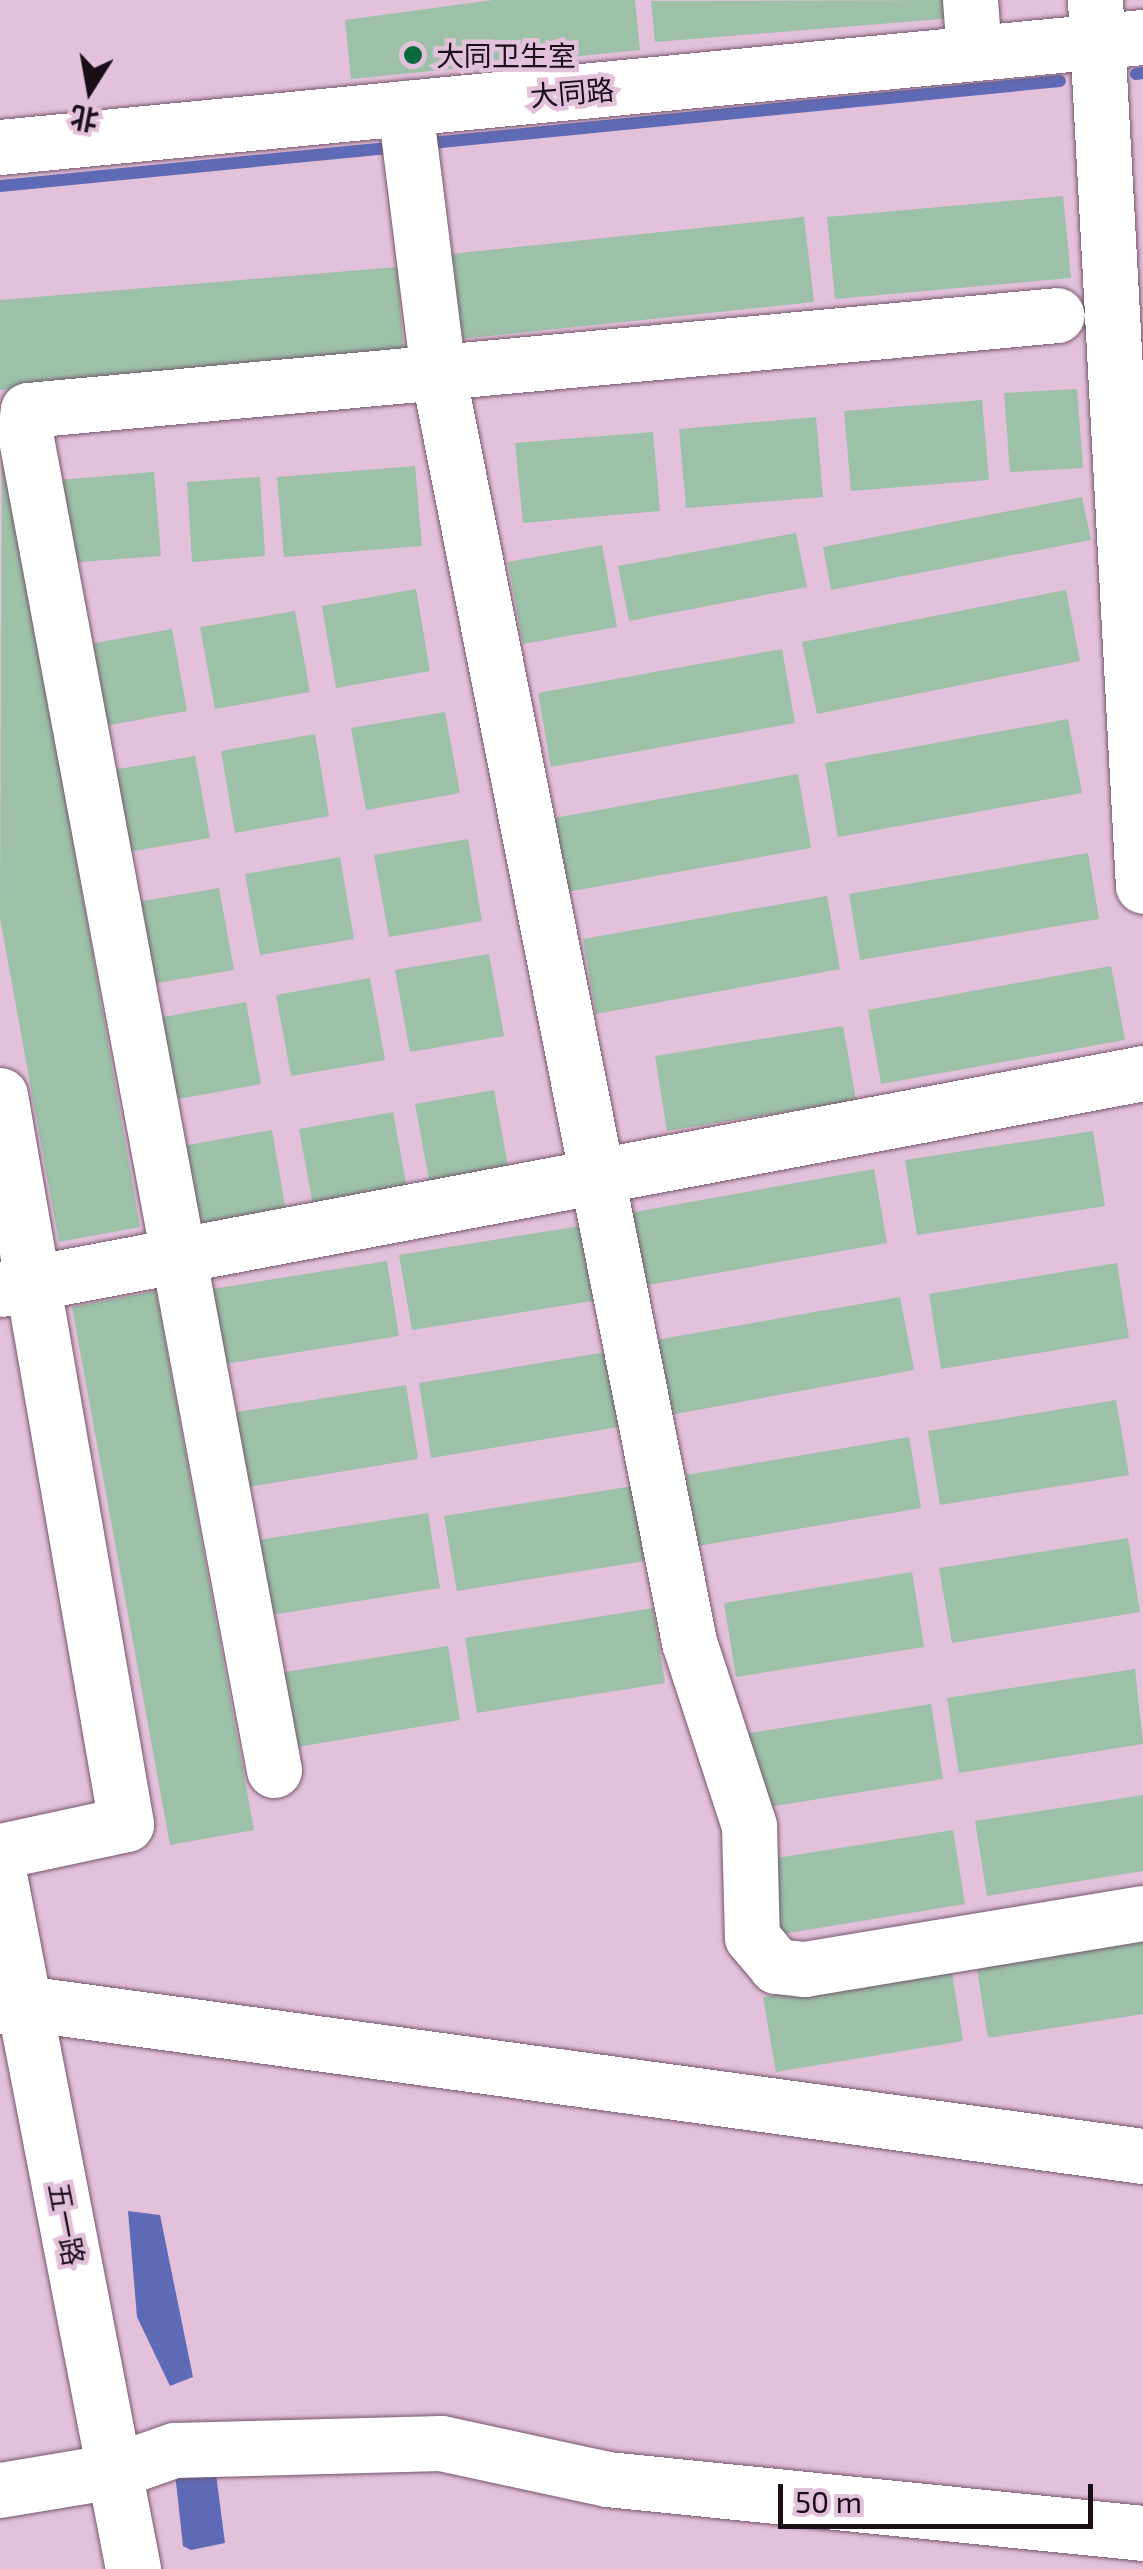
<!DOCTYPE html>
<meta charset="utf-8">
<style>
body{margin:0}
#map{position:relative;width:1143px;height:2569px;overflow:hidden;background:#e4c1da;font-family:"Exo 2","Noto Sans SC",sans-serif}
div>[style]{position:absolute}
.water>*{inset:0;background:#5f6ab6}
.stream>*{height:12px;margin:-6px;padding:0 6px;transform-origin:6px;border-radius:6px;background:#5f6ab6}
.building>*{inset:0;background:#9cc0a8}
.roads{filter:drop-shadow(0 0 2px #74566c) drop-shadow(0 0 2px #74566c)}
.minor>*{height:55px;margin:-27.5px;padding:0 27.5px;transform-origin:27.5px;border-radius:27.5px;background:#fff}
.dots>*{width:28px;height:28px;translate:-50% -50%;box-sizing:border-box;border:5px solid #e4c1da;border-radius:50%}
span{translate:-50% -50%;white-space:nowrap;text-align:center;line-height:1.15;-webkit-text-stroke:9px #e4c1da;paint-order:stroke}
.poi-label{font-size:28px;color:#190d16}
.left{translate:0 -50%;text-align:left}
.street-label{font-size:28px;color:#190d16}
.north{position:absolute;left:40px;top:40px;width:100px;height:100px;-webkit-text-stroke:8px #e4c1da;paint-order:stroke;rotate:191deg;font-size:28px;font-weight:700;line-height:40px;text-align:center;color:#190d16}
.north::after{content:'';display:block;margin:auto;width:35px;height:45px;background:#190d16;clip-path:polygon(50% 0,100% 100%,50% 72%,0 100%)}
.scale{position:absolute;left:778px;top:2484px;width:315px;height:45px;box-sizing:border-box;border:5px solid #190d16;border-top:0;padding-left:12px;font-size:30px;line-height:35px;white-space:nowrap;color:#190d16;-webkit-text-stroke:8px #e4c1da;paint-order:stroke}
</style>
<div id="map">
<div class="water">
<div style="clip-path:polygon(128px 2211px,160px 2215px,193px 2377px,170px 2386px,137px 2317px)"></div>
<div style="clip-path:polygon(175px 2473px,216px 2474px,225px 2543px,191px 2550px,183px 2546px)"></div>
</div>
<div class="stream">
<div style="left:1136px;top:74px;width:7px;rotate:-8deg"></div>
<div style="left:421px;top:144px;width:642px;rotate:-5.63deg"></div>
<div style="left:0;top:186px;width:398px;rotate:-5.6deg"></div>
</div>
<div class="building">
<div style="clip-path:polygon(493px 0,635px 0,640px 50px,351px 79px,345px 20px)"></div>
<div style="clip-path:polygon(953px 0,954px 18px,655px 42px,651px 1px)"></div>
<div style="clip-path:polygon(1063px 196px,1071px 278px,835px 299px,827px 217px)"></div>
<div style="clip-path:polygon(804px 217px,814px 302px,450px 340px,441px 255px)"></div>
<div style="clip-path:polygon(397px 267px,404px 356px,0 390px,0 300px)"></div>
<div style="clip-path:polygon(1077px 389px,1083px 468px,1010px 472px,1004px 393px)"></div>
<div style="clip-path:polygon(982px 400px,989px 480px,851px 491px,844px 411px)"></div>
<div style="clip-path:polygon(816px 417px,823px 497px,686px 508px,679px 429px)"></div>
<div style="clip-path:polygon(653px 432px,660px 511px,523px 523px,515px 443px)"></div>
<div style="clip-path:polygon(2px 433px,140px 1227px,59px 1242px,0 918px)"></div>
<div style="clip-path:polygon(415px 466px,422px 546px,284px 557px,277px 477px)"></div>
<div style="clip-path:polygon(154px 472px,161px 556px,66px 563px,59px 480px)"></div>
<div style="clip-path:polygon(260px 477px,265px 556px,192px 562px,187px 482px)"></div>
<div style="clip-path:polygon(1082px 497px,1091px 540px,831px 590px,823px 547px)"></div>
<div style="clip-path:polygon(796px 533px,807px 587px,629px 621px,618px 566px)"></div>
<div style="clip-path:polygon(602px 545px,617px 627px,523px 644px,508px 562px)"></div>
<div style="clip-path:polygon(416px 589px,430px 671px,336px 688px,322px 606px)"></div>
<div style="clip-path:polygon(1066px 590px,1080px 661px,817px 714px,802px 642px)"></div>
<div style="clip-path:polygon(295px 611px,310px 692px,215px 709px,200px 627px)"></div>
<div style="clip-path:polygon(172px 629px,187px 711px,93px 728px,79px 646px)"></div>
<div style="clip-path:polygon(782px 649px,795px 723px,551px 767px,538px 693px)"></div>
<div style="clip-path:polygon(445px 712px,460px 793px,366px 810px,351px 728px)"></div>
<div style="clip-path:polygon(1068px 719px,1082px 793px,838px 837px,825px 763px)"></div>
<div style="clip-path:polygon(315px 734px,329px 816px,235px 833px,221px 751px)"></div>
<div style="clip-path:polygon(195px 756px,210px 838px,116px 854px,101px 772px)"></div>
<div style="clip-path:polygon(798px 774px,811px 848px,567px 892px,554px 818px)"></div>
<div style="clip-path:polygon(468px 839px,482px 921px,389px 937px,374px 855px)"></div>
<div style="clip-path:polygon(1088px 853px,1099px 919px,860px 960px,849px 894px)"></div>
<div style="clip-path:polygon(340px 857px,354px 939px,260px 955px,245px 874px)"></div>
<div style="clip-path:polygon(219px 888px,234px 970px,140px 986px,125px 904px)"></div>
<div style="clip-path:polygon(827px 896px,840px 969px,596px 1014px,583px 939px)"></div>
<div style="clip-path:polygon(489px 954px,504px 1036px,410px 1052px,395px 970px)"></div>
<div style="clip-path:polygon(1111px 966px,1125px 1040px,881px 1084px,868px 1010px)"></div>
<div style="clip-path:polygon(370px 978px,385px 1060px,291px 1076px,276px 995px)"></div>
<div style="clip-path:polygon(246px 1002px,261px 1084px,167px 1101px,152px 1019px)"></div>
<div style="clip-path:polygon(843px 1026px,856px 1100px,667px 1131px,655px 1056px)"></div>
<div style="clip-path:polygon(494px 1090px,509px 1171px,430px 1185px,415px 1104px)"></div>
<div style="clip-path:polygon(393px 1112px,408px 1194px,314px 1210px,299px 1129px)"></div>
<div style="clip-path:polygon(272px 1130px,286px 1212px,192px 1229px,177px 1147px)"></div>
<div style="clip-path:polygon(1093px 1131px,1105px 1206px,917px 1235px,905px 1160px)"></div>
<div style="clip-path:polygon(874px 1169px,887px 1243px,643px 1286px,629px 1213px)"></div>
<div style="clip-path:polygon(587px 1225px,599px 1300px,412px 1330px,399px 1255px)"></div>
<div style="clip-path:polygon(387px 1261px,399px 1336px,212px 1366px,200px 1291px)"></div>
<div style="clip-path:polygon(1117px 1263px,1129px 1338px,941px 1369px,929px 1294px)"></div>
<div style="clip-path:polygon(156px 1291px,254px 1830px,170px 1845px,72px 1307px)"></div>
<div style="clip-path:polygon(900px 1297px,914px 1370px,670px 1415px,656px 1340px)"></div>
<div style="clip-path:polygon(606px 1352px,619px 1427px,431px 1458px,419px 1383px)"></div>
<div style="clip-path:polygon(406px 1385px,418px 1459px,230px 1490px,218px 1415px)"></div>
<div style="clip-path:polygon(1116px 1400px,1129px 1475px,940px 1505px,928px 1431px)"></div>
<div style="clip-path:polygon(909px 1437px,921px 1508px,698px 1546px,686px 1475px)"></div>
<div style="clip-path:polygon(633px 1486px,645px 1561px,457px 1591px,444px 1516px)"></div>
<div style="clip-path:polygon(428px 1513px,440px 1588px,252px 1618px,240px 1543px)"></div>
<div style="clip-path:polygon(1128px 1538px,1140px 1612px,952px 1643px,939px 1568px)"></div>
<div style="clip-path:polygon(912px 1572px,924px 1647px,736px 1677px,724px 1603px)"></div>
<div style="clip-path:polygon(653px 1608px,665px 1683px,477px 1713px,465px 1638px)"></div>
<div style="clip-path:polygon(448px 1646px,460px 1720px,273px 1751px,260px 1676px)"></div>
<div style="clip-path:polygon(1135px 1669px,1143px 1744px,959px 1773px,947px 1698px)"></div>
<div style="clip-path:polygon(931px 1704px,943px 1779px,755px 1809px,743px 1734px)"></div>
<div style="clip-path:polygon(1143px 1795px,1143px 1871px,987px 1896px,975px 1821px)"></div>
<div style="clip-path:polygon(953px 1830px,965px 1904px,776px 1935px,764px 1860px)"></div>
<div style="clip-path:polygon(1143px 1937px,1143px 2014px,988px 2038px,976px 1964px)"></div>
<div style="clip-path:polygon(951px 1967px,963px 2041px,776px 2072px,763px 1997px)"></div>
</div>
<div class="roads">
<div class="minor">
<div style="left:970px;top:0;width:53px;rotate:85.7deg"></div>
<div style="left:1095px;top:0;width:887px;rotate:86.9deg"></div>
<div style="left:405px;top:108px;width:267px;rotate:82.9deg"></div>
<div style="left:438px;top:373px;width:1294px;rotate:78.81deg"></div>
<div style="left:689px;top:1642px;width:194px;rotate:71.9deg"></div>
<div style="left:749px;top:1826px;width:111px;rotate:88.5deg"></div>
<div style="left:752px;top:1937px;width:38px;rotate:50deg"></div>
<div style="left:776px;top:1966px;width:29px;rotate:6deg"></div>
<div style="left:805px;top:1969px;width:343px;rotate:-9.4deg"></div>
<div style="left:0;top:147px;width:1148px;rotate:-5.5deg"></div>
<div style="left:0;top:1095px;width:740px;rotate:80.19deg"></div>
<div style="left:126px;top:1824px;width:129px;rotate:167.9deg"></div>
<div style="left:0;top:1289px;width:1163px;rotate:-10.7deg"></div>
<div style="left:274px;top:1770px;width:1360px;rotate:-100.55deg"></div>
<div style="left:25px;top:433px;width:23px;rotate:-83deg"></div>
<div style="left:28px;top:410px;width:1033px;rotate:-5.27deg"></div>
<div style="left:0;top:1880px;width:702px;rotate:79.07deg"></div>
<div style="left:0;top:2006px;width:24px;rotate:-7deg"></div>
<div style="left:24px;top:2003px;width:1129px;rotate:7.79deg"></div>
<div style="left:0;top:2490px;width:116px;rotate:-9.5deg"></div>
<div style="left:114px;top:2471px;width:64px;rotate:-19.3deg"></div>
<div style="left:174px;top:2450px;width:267px;rotate:-1.5deg"></div>
<div style="left:441px;top:2443px;width:170px;rotate:12.2deg"></div>
<div style="left:607px;top:2479px;width:539px;rotate:5.75deg"></div>
</div>
</div>
<div class="dots">
<div style="left:413px;top:55px;background:#09683c"></div>
</div>
<div class="poi-label">
<span class="left" style="left:436px;top:55px">大同卫生室</span>
</div>
<div class="street-label">
<span style="left:572px;top:92px;rotate:-5deg">大同路</span>
<span style="left:67px;top:2224px;rotate:79deg">五一路</span>
</div>
<div class="north">北</div>
<div class="scale">50 m</div>
</div>
